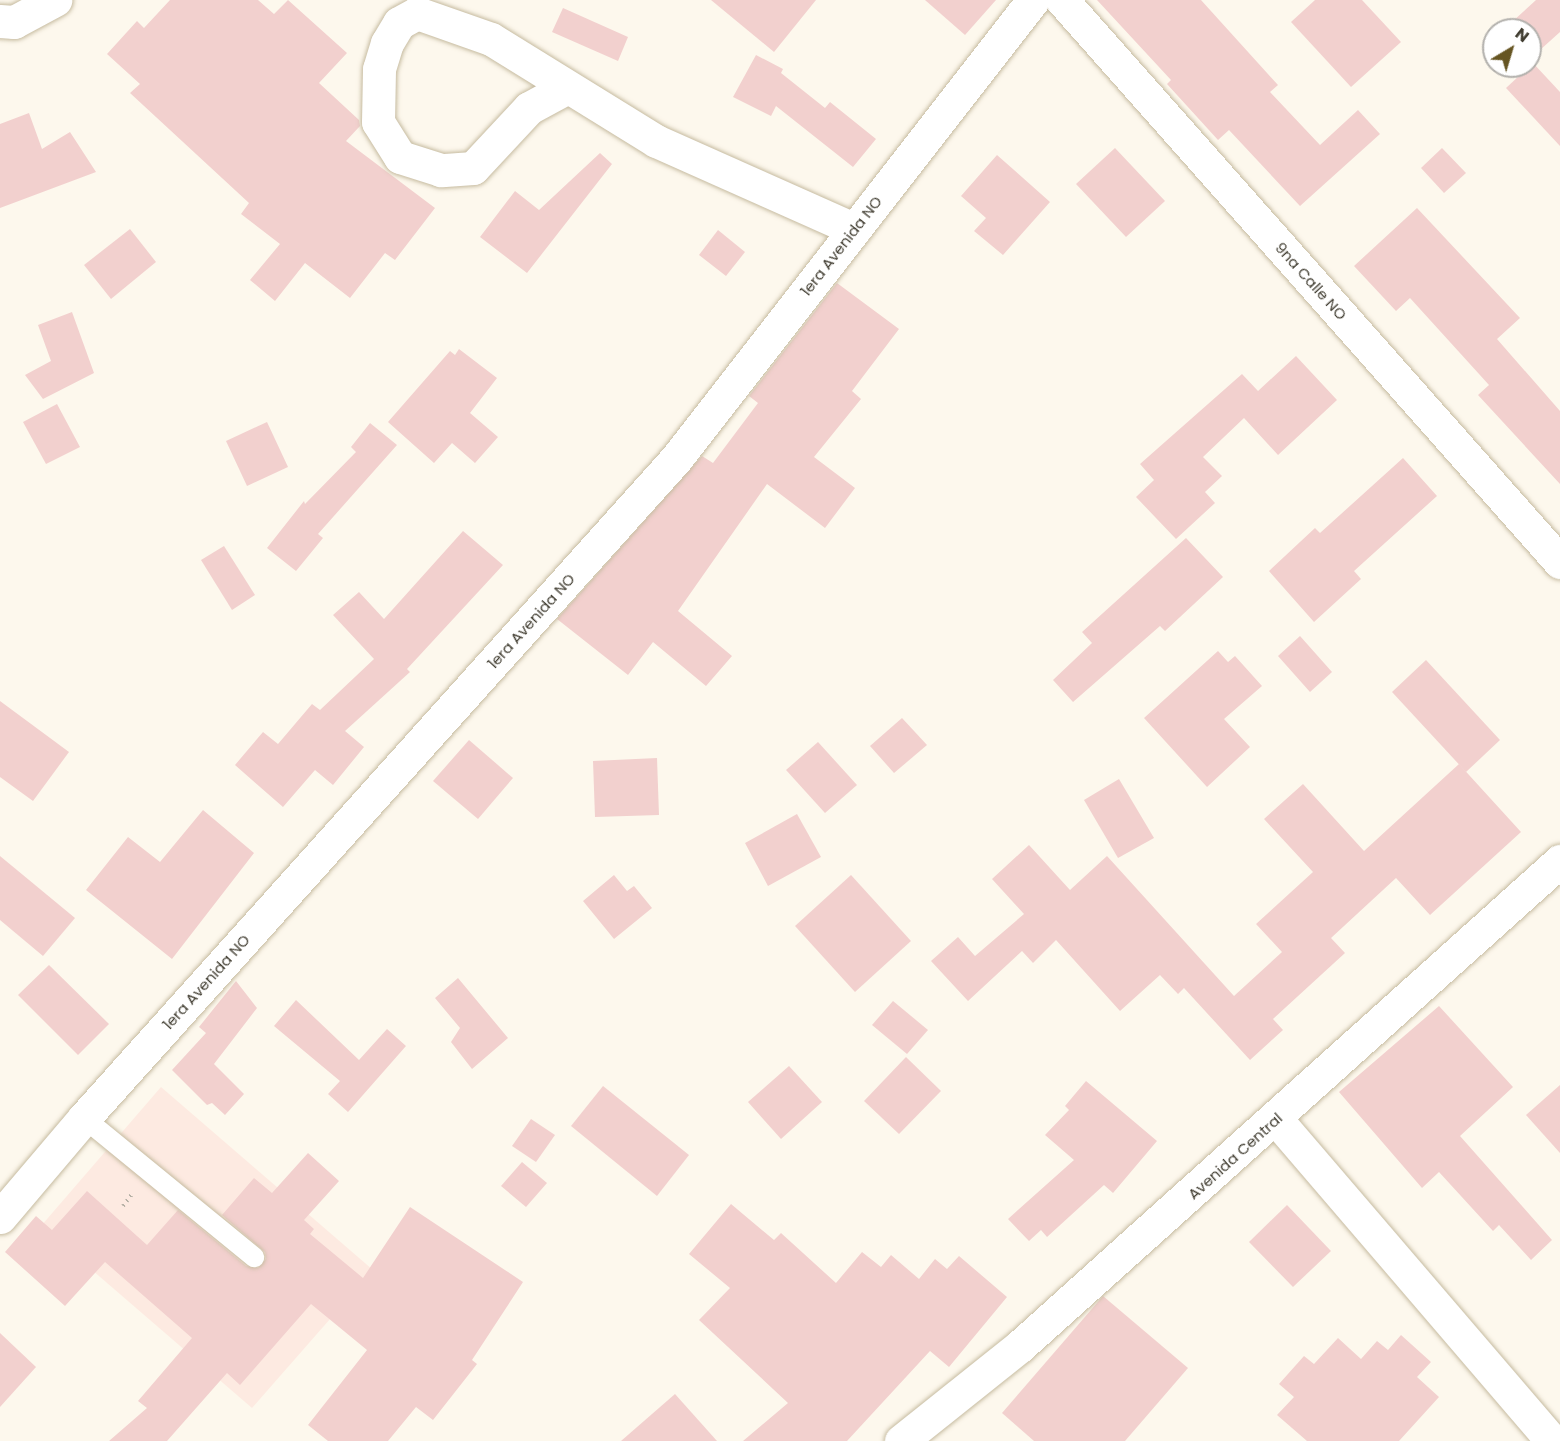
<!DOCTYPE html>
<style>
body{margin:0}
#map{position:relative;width:1560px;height:1441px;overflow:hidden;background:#fdf8ed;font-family:Poppins,sans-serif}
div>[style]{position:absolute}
.education>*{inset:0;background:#fdeae1}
.building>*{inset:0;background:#f2d0ce}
.path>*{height:4px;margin-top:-2px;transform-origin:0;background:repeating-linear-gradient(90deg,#b6b1a6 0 1.5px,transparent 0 6px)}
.roads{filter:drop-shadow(0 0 2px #c6bba0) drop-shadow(0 0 2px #c6bba0)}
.lane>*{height:20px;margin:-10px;padding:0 10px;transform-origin:10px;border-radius:10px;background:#fff}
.street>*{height:33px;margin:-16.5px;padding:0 16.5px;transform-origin:16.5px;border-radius:16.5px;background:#fff}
.secondary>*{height:33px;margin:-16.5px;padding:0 16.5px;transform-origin:16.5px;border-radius:16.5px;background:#fff}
span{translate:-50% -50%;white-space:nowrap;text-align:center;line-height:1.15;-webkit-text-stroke:4.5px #fff;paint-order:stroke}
.street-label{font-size:15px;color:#413d31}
.north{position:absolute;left:1482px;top:18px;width:60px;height:60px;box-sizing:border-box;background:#fff;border:2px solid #b3b1ad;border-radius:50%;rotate:38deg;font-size:16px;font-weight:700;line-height:24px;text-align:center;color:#413d31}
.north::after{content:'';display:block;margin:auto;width:21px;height:27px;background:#652;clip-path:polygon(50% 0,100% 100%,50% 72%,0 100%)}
</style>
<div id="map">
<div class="education">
<div style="clip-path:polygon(161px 1087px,373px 1270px,252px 1408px,41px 1226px)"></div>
</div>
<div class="building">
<div style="clip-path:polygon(170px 0,258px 0,274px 14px,288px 0,347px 53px,319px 83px,359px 120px,360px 126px,346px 141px,435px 208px,395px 260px,385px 253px,350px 298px,305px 263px,275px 301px,250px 280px,280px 244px,241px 214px,249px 203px,130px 93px,140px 84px,107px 54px,137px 21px,144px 28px)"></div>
<div style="clip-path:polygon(711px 0,816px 0,774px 52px)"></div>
<div style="clip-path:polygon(925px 0,996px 0,965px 35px)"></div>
<div style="clip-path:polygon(1097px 0,1201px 0,1278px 85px,1270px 92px,1320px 145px,1358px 110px,1380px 134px,1300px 206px,1229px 130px,1218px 140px,1167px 84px,1171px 80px)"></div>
<div style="clip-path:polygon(1315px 0,1362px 0,1401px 42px,1351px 87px,1291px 22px)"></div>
<div style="clip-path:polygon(1536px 0,1560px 0,1560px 32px,1540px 50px,1530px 39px,1530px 30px,1521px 30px,1513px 21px)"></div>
<div style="clip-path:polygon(563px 8px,628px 37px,618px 61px,552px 32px)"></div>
<div style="clip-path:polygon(756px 55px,783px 69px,781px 73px,825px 108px,830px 102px,876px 139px,853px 167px,776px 106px,771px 116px,733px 97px)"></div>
<div style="clip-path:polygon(1533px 63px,1560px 92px,1560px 146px,1506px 88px)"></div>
<div style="clip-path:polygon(29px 113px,42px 149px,70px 132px,96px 172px,0 208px,0 124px)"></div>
<div style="clip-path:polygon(1115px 148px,1165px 201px,1126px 237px,1076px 184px)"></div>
<div style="clip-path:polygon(1442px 148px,1466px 173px,1444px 193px,1421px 168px)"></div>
<div style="clip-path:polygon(600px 153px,612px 164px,527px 273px,480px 237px,515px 191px,539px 210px)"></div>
<div style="clip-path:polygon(997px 155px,1050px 202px,1003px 255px,974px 231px,986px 218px,961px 196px)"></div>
<div style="clip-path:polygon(1417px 208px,1520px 318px,1497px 339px,1560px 411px,1560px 484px,1478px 395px,1489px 385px,1410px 298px,1396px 311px,1354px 266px)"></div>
<div style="clip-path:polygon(130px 229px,156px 262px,111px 299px,84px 265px)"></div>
<div style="clip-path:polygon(718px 230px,745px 252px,726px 276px,699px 255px)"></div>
<div style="clip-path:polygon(837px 283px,899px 329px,852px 391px,861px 399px,814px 457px,855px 488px,825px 528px,767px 484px,678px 611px,732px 656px,706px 686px,653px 642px,628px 675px,557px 619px,702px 456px,713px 463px,758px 403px,749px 396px)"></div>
<div style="clip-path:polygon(72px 312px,94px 373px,43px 399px,25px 375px,51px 361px,38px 325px)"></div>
<div style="clip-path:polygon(459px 349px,497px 378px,470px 413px,498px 437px,475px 463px,452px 443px,434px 463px,388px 422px,450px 351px,455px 355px)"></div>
<div style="clip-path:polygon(1296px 356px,1337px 400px,1278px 455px,1244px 418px,1203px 457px,1222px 476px,1205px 492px,1215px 503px,1176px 539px,1136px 497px,1154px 480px,1140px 464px,1242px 374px,1258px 391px)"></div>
<div style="clip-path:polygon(57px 404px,80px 447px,46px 464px,23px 422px)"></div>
<div style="clip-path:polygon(267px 422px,288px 467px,247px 486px,226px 441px)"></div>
<div style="clip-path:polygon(370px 423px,397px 445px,318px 534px,323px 538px,296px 571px,267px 548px,304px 501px,305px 504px,356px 452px,351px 447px)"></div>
<div style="clip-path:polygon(1403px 458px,1437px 496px,1354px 571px,1361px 579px,1314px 622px,1269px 571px,1315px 528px,1320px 533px)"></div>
<div style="clip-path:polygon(463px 531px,503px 565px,407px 669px,410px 672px,345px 731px,364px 747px,333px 785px,315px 770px,283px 807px,235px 765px,263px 732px,278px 744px,312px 704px,320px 710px,374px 659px,333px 615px,359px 592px,384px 619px)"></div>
<div style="clip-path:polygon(1186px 538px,1223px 577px,1165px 631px,1160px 626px,1073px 702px,1053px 680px,1092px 643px,1082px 632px)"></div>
<div style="clip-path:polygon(224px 546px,255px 595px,232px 610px,201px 560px)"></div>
<div style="clip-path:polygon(1300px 636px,1332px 672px,1310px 692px,1278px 656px)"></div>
<div style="clip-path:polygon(1218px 651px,1228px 662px,1235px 656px,1262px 686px,1224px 719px,1250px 747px,1207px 787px,1144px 718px)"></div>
<div style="clip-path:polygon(1426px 660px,1500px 740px,1466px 772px,1392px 692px)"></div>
<div style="clip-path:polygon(0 701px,69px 752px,33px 801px,0 777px)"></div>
<div style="clip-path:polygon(902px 718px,927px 745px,894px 773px,870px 746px)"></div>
<div style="clip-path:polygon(469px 740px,513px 778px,478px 819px,433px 781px)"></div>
<div style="clip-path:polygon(818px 742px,857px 785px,825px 813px,786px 770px)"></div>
<div style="clip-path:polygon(657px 758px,659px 815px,595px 817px,593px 761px)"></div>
<div style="clip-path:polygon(1459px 764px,1521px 832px,1430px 915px,1396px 878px,1331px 938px,1345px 953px,1273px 1019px,1283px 1030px,1250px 1060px,1184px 988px,1178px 994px,1160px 975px,1120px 1011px,1056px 940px,1033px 963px,1022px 951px,968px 1001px,931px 961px,958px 937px,975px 956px,1024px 914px,992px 879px,1029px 845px,1070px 890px,1107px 856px,1234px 996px,1282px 952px,1256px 924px,1313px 872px,1264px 819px,1303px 784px,1364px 851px)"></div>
<div style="clip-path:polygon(1119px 779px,1154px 838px,1118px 858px,1084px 800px)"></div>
<div style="clip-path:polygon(203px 810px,254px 853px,172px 959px,86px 890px,128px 837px,160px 862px)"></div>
<div style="clip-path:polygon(797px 814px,821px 857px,768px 886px,745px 843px)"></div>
<div style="clip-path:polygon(0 856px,75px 918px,43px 956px,0 920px)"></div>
<div style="clip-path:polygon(614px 875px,627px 891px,634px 886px,652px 908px,614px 939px,583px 901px)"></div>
<div style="clip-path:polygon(851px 875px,911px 941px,855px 992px,795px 926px)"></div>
<div style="clip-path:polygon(49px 965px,109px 1024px,78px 1055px,18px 995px)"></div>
<div style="clip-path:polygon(458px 978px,508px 1038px,472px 1069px,451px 1042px,460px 1028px,435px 998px)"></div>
<div style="clip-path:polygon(236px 981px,257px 1008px,214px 1064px,244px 1094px,225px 1115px,212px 1103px,207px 1105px,172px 1070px,206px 1033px,199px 1027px)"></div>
<div style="clip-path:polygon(296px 1000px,359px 1060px,387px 1029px,406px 1046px,348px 1112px,328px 1094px,340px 1081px,274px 1026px)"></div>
<div style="clip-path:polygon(893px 1001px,928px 1030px,907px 1054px,872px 1025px)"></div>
<div style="clip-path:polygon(1439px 1006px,1513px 1087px,1460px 1136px,1552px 1240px,1531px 1260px,1499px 1225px,1493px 1231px,1439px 1172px,1422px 1188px,1339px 1092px)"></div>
<div style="clip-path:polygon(906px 1057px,941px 1091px,899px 1134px,864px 1101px)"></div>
<div style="clip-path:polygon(789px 1066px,822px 1102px,781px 1139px,748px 1102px)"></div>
<div style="clip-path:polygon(1086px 1081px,1157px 1141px,1113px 1193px,1104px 1185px,1047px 1237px,1041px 1230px,1029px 1241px,1008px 1219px,1074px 1160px,1045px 1135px,1069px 1110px,1065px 1106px)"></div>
<div style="clip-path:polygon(1560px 1085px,1560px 1153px,1526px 1115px)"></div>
<div style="clip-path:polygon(603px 1086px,689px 1155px,657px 1196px,571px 1126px)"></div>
<div style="clip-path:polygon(531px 1119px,555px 1135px,536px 1162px,512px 1146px)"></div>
<div style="clip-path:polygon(308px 1153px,339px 1181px,304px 1220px,314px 1229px,310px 1234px,363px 1278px,410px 1207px,523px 1282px,472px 1360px,477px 1364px,433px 1420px,416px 1407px,388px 1441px,328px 1441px,308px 1425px,367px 1350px,311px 1304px,240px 1385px,227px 1373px,167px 1441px,109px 1441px,147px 1408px,138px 1401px,192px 1338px,105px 1262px,65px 1306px,5px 1252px,36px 1216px,52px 1230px,87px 1191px,147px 1245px,178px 1210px,246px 1266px,258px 1268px,266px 1259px,265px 1252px,222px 1215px,254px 1178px,272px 1193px)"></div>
<div style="clip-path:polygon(522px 1162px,547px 1183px,526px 1207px,501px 1186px)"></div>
<div style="clip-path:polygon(731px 1204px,774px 1240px,781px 1233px,836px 1283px,862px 1252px,881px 1267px,891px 1255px,919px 1279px,935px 1259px,947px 1269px,959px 1256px,1007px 1297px,949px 1367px,930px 1351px,847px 1441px,743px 1441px,788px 1403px,699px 1320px,730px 1288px,689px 1254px)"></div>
<div style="clip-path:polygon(1287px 1205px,1331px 1251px,1293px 1287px,1249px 1242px)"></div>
<div style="clip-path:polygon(1103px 1296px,1188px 1368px,1125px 1441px,1034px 1441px,1002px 1413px)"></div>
<div style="clip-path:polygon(0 1333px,36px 1367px,0 1407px)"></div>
<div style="clip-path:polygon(1401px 1335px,1431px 1362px,1417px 1377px,1439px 1397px,1399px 1441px,1307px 1441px,1277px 1415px,1294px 1397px,1279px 1384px,1304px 1356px,1314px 1364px,1338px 1338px,1361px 1359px,1377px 1341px,1388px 1350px)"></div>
<div style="clip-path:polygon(675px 1394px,717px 1441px,621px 1441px)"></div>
</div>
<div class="path">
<div style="left:123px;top:1206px;width:15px;rotate:-53deg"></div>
</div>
<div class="roads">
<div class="lane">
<div style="left:84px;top:1118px;width:220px;rotate:39.3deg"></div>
</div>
<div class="street">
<div style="left:1062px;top:0;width:751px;rotate:48.46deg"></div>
<div style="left:0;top:21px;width:14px;rotate:4deg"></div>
<div style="left:14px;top:22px;width:47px;rotate:-28.2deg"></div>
<div style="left:566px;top:88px;width:42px;rotate:151.6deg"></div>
<div style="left:529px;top:108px;width:82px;rotate:133deg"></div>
<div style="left:473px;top:168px;width:32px;rotate:176deg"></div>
<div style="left:441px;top:170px;width:43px;rotate:-162.4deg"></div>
<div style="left:400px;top:157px;width:41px;rotate:-122.2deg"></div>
<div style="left:378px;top:122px;width:53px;rotate:-88.9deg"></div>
<div style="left:379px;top:69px;width:27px;rotate:-73deg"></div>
<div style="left:387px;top:43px;width:23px;rotate:-59deg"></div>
<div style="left:399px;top:23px;width:21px;rotate:-29deg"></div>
<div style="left:417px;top:13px;width:78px;rotate:19.4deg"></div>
<div style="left:491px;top:39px;width:194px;rotate:31.7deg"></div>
<div style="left:656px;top:141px;width:217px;rotate:24deg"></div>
<div style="left:1276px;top:1119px;width:424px;rotate:49.4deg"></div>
</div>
<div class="secondary">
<div style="left:0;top:1217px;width:130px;rotate:-49.7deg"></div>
<div style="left:84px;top:1118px;width:886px;rotate:-48.07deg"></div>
<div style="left:676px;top:459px;width:581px;rotate:-52.13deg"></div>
<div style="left:901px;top:1441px;width:152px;rotate:-38.6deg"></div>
<div style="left:1020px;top:1346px;width:726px;rotate:-41.93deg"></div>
</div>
</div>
<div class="street-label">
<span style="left:841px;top:246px;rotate:-52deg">1era Avenida NO</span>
<span style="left:1311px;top:281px;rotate:48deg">9na Calle NO</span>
<span style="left:531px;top:621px;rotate:-48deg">1era Avenida NO</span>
<span style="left:206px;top:982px;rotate:-48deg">1era Avenida NO</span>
<span style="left:1235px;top:1156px;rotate:-42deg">Avenida Central</span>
</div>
<div class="north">N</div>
</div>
